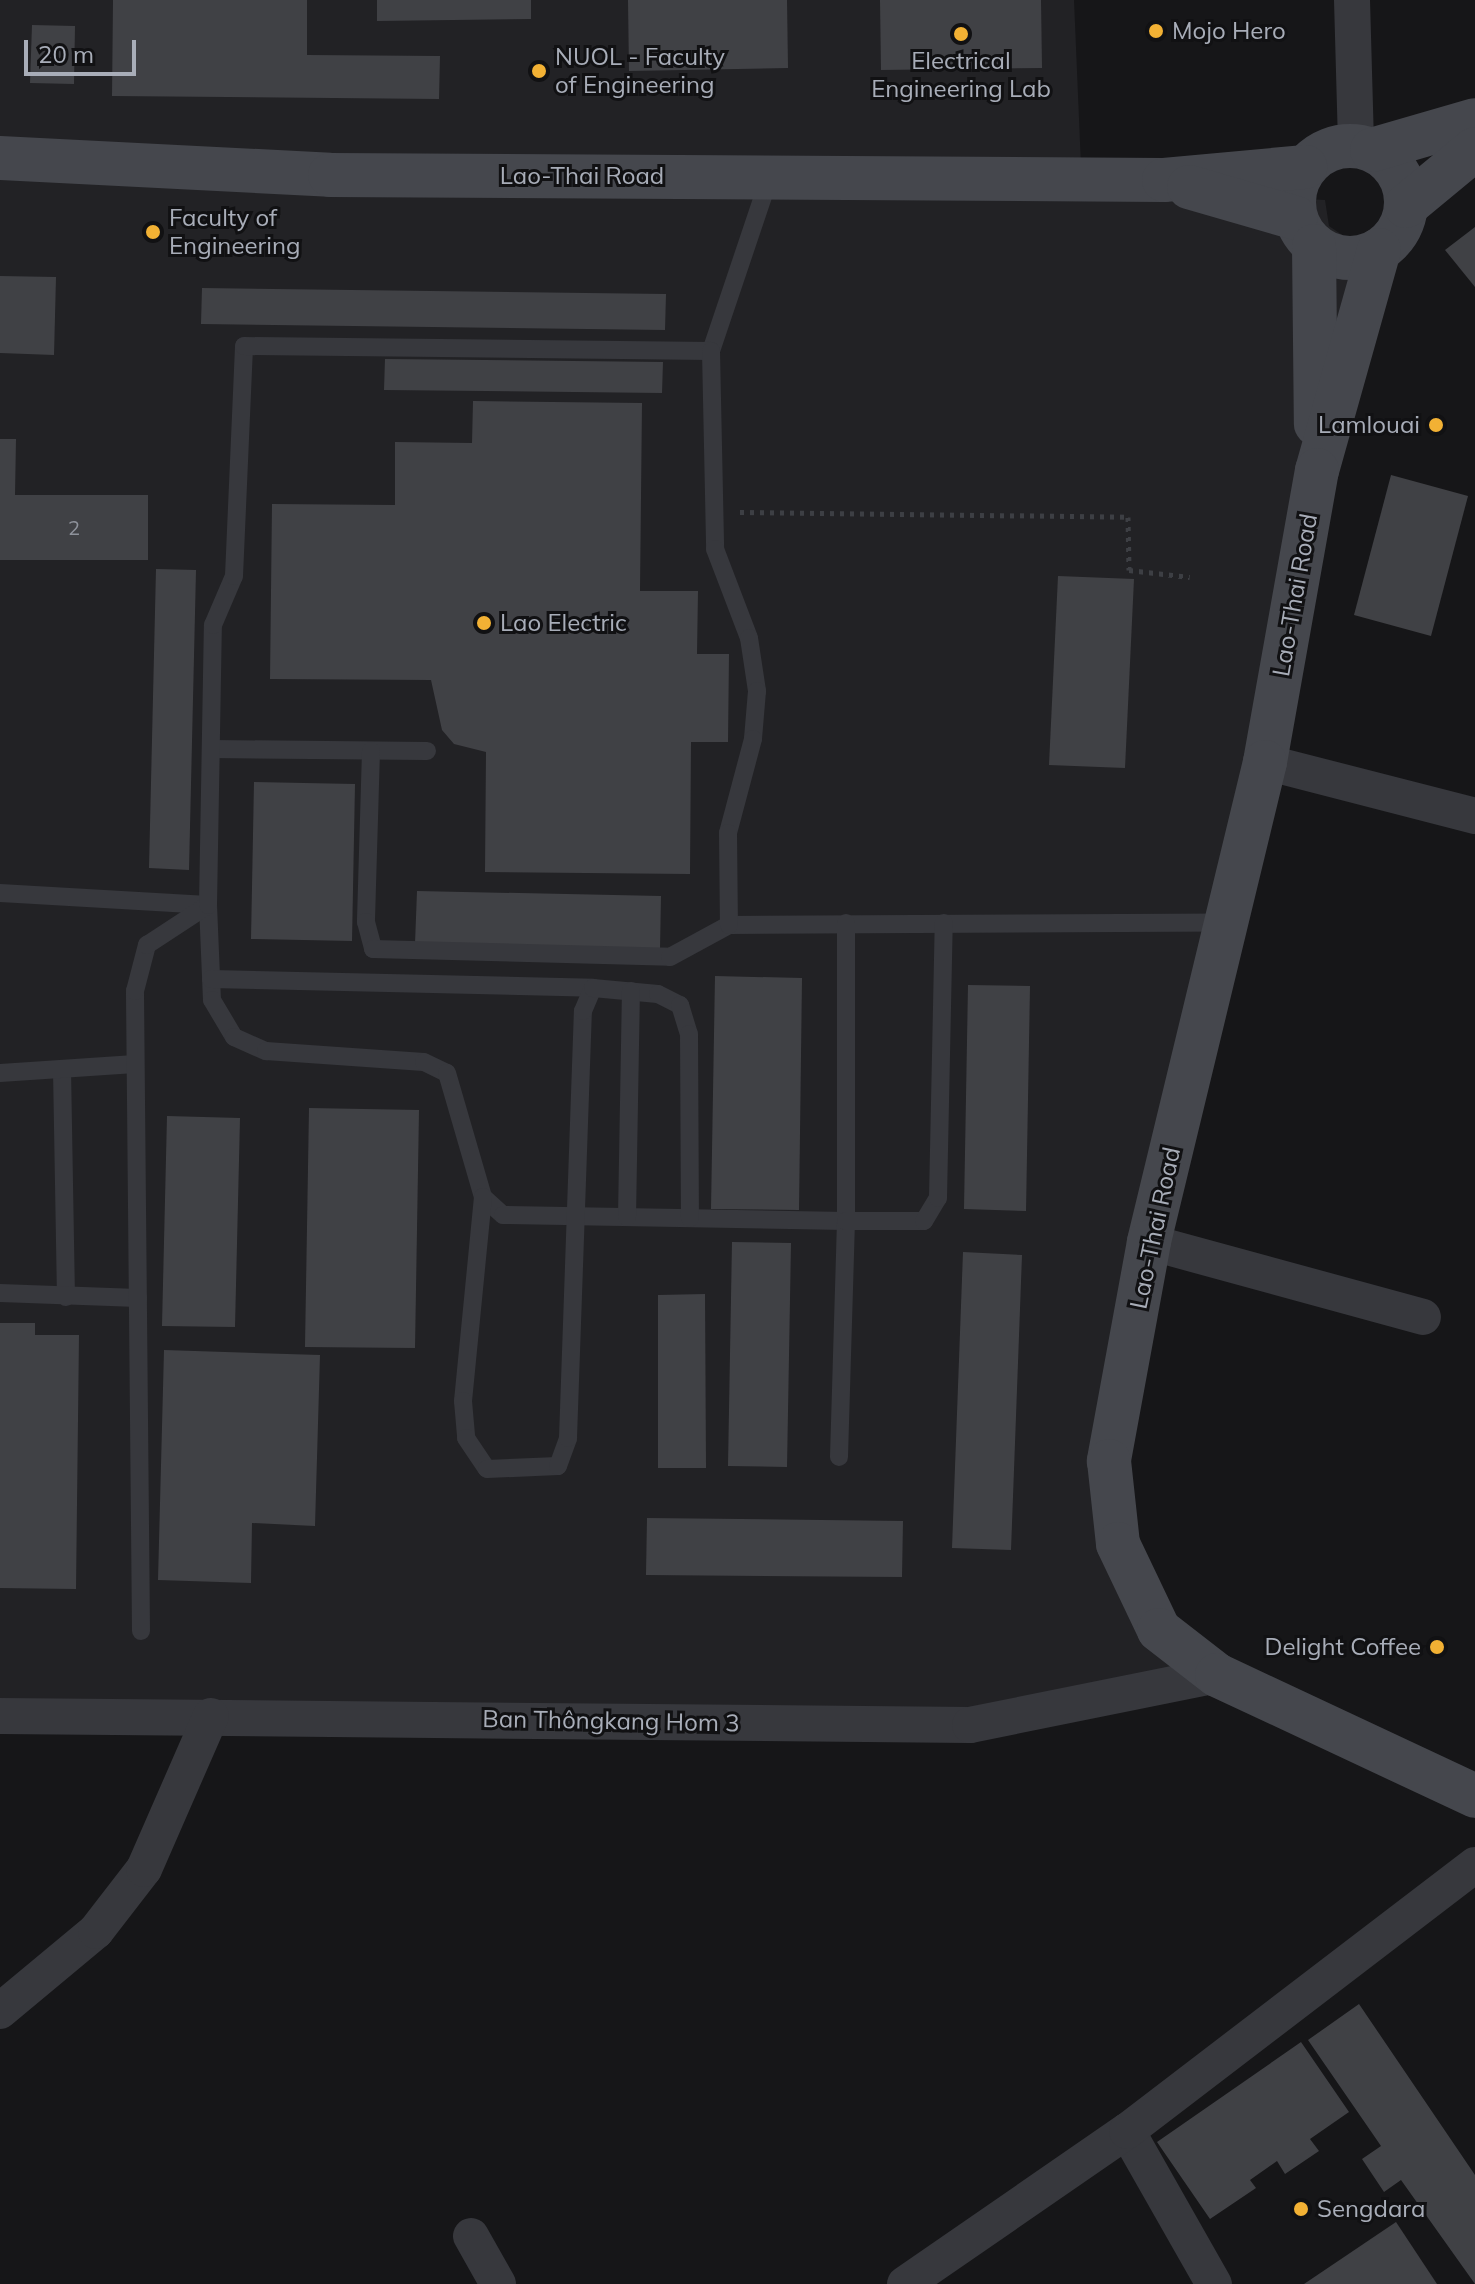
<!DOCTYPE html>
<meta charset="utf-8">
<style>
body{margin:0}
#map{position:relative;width:1475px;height:2284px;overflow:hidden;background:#161618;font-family:Mulish,sans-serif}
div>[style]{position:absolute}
.built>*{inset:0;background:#222225}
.building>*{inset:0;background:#404145}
.path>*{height:5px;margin-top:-2.5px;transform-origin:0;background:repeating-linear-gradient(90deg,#3d3f44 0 4px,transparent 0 10px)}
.lane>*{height:18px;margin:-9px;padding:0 9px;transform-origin:9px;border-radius:9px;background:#37383d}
.street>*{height:36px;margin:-18px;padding:0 18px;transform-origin:18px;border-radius:18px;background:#37383d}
.secondary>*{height:44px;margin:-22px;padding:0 22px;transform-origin:22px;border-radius:22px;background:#45474d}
.secondary>.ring{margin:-22px;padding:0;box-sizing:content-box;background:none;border:44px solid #45474d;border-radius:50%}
.dots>*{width:22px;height:22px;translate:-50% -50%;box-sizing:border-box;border:4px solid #111113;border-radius:50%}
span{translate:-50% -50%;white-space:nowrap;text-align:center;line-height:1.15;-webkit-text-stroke:6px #111113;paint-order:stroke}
.number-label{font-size:20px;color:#8e929b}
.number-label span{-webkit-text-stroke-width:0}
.poi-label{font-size:24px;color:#a8adb8}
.left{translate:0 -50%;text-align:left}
.right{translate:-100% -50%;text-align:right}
.street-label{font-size:24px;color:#a8adb8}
.scale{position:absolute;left:24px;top:40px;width:112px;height:36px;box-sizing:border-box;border:4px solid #a8adb8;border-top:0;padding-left:10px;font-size:24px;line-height:28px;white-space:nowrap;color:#a8adb8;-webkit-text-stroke:6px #111113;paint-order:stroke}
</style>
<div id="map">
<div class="built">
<div style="clip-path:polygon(0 0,1074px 0,1081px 166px,323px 161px,0 143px)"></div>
<div style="clip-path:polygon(0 172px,1092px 187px,1325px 200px,1329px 226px,1363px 249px,1097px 1464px,1194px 1670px,968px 1715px,0 1706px)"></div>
</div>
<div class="building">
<div style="clip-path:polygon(113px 0,307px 0,307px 55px,440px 56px,439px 99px,112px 96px)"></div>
<div style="clip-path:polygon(377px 0,531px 0,531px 19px,377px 21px)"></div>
<div style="clip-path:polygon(628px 0,787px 0,788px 68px,629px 71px)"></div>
<div style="clip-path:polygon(880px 0,1041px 0,1042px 68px,881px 70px)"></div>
<div style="clip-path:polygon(32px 25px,75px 26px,74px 84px,30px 83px)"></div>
<div style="clip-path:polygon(1475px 227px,1475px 287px,1445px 250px)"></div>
<div style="clip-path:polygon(0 276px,56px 277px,54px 355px,0 353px)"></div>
<div style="clip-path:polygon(202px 288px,666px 294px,665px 330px,201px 324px)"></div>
<div style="clip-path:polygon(385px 359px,663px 362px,662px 393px,384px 390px)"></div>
<div style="clip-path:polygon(473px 401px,642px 403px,640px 591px,698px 591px,697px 654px,729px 654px,728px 742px,691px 742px,690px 874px,485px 872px,486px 752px,454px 744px,442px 730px,431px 680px,270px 679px,272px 504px,395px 505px,395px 442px,472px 443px)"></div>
<div style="clip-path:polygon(0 439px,16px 439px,15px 495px,148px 495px,148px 560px,0 560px)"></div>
<div style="clip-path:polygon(1391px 475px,1468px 496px,1431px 636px,1354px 615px)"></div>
<div style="clip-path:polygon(156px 569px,196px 570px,189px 870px,149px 868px)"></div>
<div style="clip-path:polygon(1058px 576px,1134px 579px,1125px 768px,1049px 765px)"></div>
<div style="clip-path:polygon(254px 782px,355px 784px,352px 941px,251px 939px)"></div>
<div style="clip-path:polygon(417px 891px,661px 896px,660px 949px,415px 944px)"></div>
<div style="clip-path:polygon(715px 976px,802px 978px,799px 1210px,711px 1209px)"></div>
<div style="clip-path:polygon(968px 985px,1030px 986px,1026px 1211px,964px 1209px)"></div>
<div style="clip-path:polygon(309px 1108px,419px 1110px,415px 1348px,305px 1347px)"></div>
<div style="clip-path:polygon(167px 1116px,240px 1118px,235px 1327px,162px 1326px)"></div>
<div style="clip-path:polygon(732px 1242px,791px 1243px,787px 1467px,728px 1466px)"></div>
<div style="clip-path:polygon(963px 1252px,1022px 1255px,1011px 1550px,952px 1548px)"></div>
<div style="clip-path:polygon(705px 1294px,706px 1468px,658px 1468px,658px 1295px)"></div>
<div style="clip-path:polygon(0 1323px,35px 1323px,35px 1335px,79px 1335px,76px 1589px,0 1588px)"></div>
<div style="clip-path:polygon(164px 1350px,320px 1355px,315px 1526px,252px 1523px,251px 1583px,158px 1580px)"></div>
<div style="clip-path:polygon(647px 1518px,903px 1521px,902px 1577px,646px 1575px)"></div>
<div style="clip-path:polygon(1359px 2004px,1475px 2175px,1475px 2284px,1401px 2180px,1384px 2192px,1362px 2159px,1381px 2146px,1308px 2040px)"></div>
<div style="clip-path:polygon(1301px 2042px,1349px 2112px,1310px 2139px,1319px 2151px,1285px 2174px,1277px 2161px,1250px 2180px,1256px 2188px,1210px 2219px,1157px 2142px)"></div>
<div style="clip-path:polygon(1396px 2222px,1437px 2284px,1304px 2284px)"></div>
</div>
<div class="path">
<div style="left:740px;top:512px;width:388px;rotate:0.7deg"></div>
<div style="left:1128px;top:517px;width:53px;rotate:88.9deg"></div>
<div style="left:1129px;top:570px;width:61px;rotate:6.5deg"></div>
</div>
<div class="lane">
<div style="left:711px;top:351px;width:185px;rotate:-71.4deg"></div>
<div style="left:211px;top:749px;width:216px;rotate:0.5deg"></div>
<div style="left:371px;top:751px;width:171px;rotate:91.7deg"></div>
<div style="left:366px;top:922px;width:28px;rotate:75deg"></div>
<div style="left:373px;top:949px;width:297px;rotate:1.5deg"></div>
<div style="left:670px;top:957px;width:67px;rotate:-28.5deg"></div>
<div style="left:729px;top:925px;width:498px;rotate:-0.3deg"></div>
<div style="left:0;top:893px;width:208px;rotate:3.3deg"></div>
<div style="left:208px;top:905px;width:95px;rotate:87.6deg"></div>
<div style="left:212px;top:1000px;width:43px;rotate:59.3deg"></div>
<div style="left:234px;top:1037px;width:35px;rotate:24deg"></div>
<div style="left:266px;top:1051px;width:158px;rotate:4deg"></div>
<div style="left:424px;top:1062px;width:25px;rotate:26deg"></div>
<div style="left:447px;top:1073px;width:129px;rotate:73.8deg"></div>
<div style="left:483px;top:1197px;width:27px;rotate:42deg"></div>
<div style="left:503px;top:1215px;width:343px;rotate:1deg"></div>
<div style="left:846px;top:1221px;width:236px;rotate:91.7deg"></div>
<div style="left:846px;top:923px;width:298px;rotate:90deg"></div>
<div style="left:846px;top:1221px;width:78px"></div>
<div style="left:924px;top:1221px;width:27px;rotate:-59deg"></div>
<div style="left:938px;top:1198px;width:275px;rotate:-88.8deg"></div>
<div style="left:211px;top:979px;width:382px;rotate:1.3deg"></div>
<div style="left:62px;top:1069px;width:228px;rotate:89deg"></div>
<div style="left:0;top:1073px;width:135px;rotate:-3.8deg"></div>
<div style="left:483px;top:1197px;width:205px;rotate:95.6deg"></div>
<div style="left:463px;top:1401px;width:37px;rotate:85deg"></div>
<div style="left:466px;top:1438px;width:37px;rotate:56deg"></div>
<div style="left:487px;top:1469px;width:71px;rotate:-2.4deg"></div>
<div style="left:558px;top:1466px;width:30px;rotate:-70deg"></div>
<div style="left:568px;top:1438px;width:427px;rotate:-88deg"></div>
<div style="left:583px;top:1011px;width:25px;rotate:-67deg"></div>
<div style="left:593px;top:988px;width:65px;rotate:5.3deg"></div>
<div style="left:658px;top:994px;width:25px;rotate:27deg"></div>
<div style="left:680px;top:1005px;width:30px;rotate:73deg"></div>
<div style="left:689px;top:1034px;width:184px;rotate:89.7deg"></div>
<div style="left:627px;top:1217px;width:226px;rotate:-89deg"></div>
<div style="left:0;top:1293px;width:138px;rotate:2.1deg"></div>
<div style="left:141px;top:1631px;width:640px;rotate:-90.54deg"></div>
<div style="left:135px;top:991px;width:48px;rotate:-75.4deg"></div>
<div style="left:147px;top:945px;width:73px;rotate:-33.3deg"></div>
<div style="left:208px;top:905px;width:280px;rotate:-89deg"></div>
<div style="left:213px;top:625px;width:53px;rotate:-66.8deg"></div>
<div style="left:234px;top:576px;width:230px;rotate:-87.5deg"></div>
<div style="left:244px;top:346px;width:467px;rotate:0.6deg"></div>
<div style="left:711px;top:351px;width:198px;rotate:88.8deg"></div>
<div style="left:715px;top:549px;width:95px;rotate:69.1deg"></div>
<div style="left:749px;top:638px;width:54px;rotate:81.4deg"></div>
<div style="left:757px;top:691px;width:48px;rotate:94.8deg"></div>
<div style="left:753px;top:739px;width:97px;rotate:104.9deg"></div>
<div style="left:728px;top:833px;width:92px;rotate:89.4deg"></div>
</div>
<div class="street">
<div style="left:1352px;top:0;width:146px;rotate:88.4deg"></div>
<div style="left:1265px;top:762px;width:217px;rotate:14.4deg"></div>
<div style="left:1149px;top:1242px;width:284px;rotate:15.3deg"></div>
<div style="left:0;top:1716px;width:970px;rotate:0.53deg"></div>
<div style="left:970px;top:1725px;width:252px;rotate:-11.4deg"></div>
<div style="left:0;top:2011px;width:125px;rotate:-39.8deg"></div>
<div style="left:96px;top:1931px;width:78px;rotate:-52.3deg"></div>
<div style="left:144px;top:1869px;width:167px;rotate:-66.4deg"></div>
<div style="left:1127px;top:2131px;width:176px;rotate:60.4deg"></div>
<div style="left:471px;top:2236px;width:55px;rotate:60.6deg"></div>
<div style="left:905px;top:2284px;width:270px;rotate:-34.6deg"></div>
<div style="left:1127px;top:2131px;width:438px;rotate:-37.4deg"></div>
</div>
<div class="secondary">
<div class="ring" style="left:1294px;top:146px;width:68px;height:68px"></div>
<div style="left:1372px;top:150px;width:107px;rotate:-16.2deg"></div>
<div style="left:0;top:158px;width:330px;rotate:2.9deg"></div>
<div style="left:330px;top:175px;width:834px;rotate:0.34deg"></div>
<div style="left:1164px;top:180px;width:142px;rotate:-5.3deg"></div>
<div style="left:1189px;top:187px;width:111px;rotate:16.2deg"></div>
<div style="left:1406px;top:206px;width:89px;rotate:-39.6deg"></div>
<div style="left:1314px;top:246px;width:178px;rotate:89.4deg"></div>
<div style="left:1379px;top:250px;width:229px;rotate:105.7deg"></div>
<div style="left:1317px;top:470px;width:297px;rotate:100.1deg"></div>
<div style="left:1265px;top:762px;width:494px;rotate:103.6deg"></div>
<div style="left:1149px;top:1242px;width:223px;rotate:100.4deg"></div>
<div style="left:1109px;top:1461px;width:83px;rotate:83.8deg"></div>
<div style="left:1118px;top:1544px;width:95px;rotate:64.5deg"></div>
<div style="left:1159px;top:1630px;width:73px;rotate:37.8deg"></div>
<div style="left:1217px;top:1675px;width:285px;rotate:25.1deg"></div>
</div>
<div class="dots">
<div style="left:1156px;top:31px;background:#f2b134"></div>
<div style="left:961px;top:34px;background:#f2b134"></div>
<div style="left:539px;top:71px;background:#f2b134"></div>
<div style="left:153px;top:232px;background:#f2b134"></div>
<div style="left:1436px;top:425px;background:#f2b134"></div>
<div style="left:484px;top:623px;background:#f2b134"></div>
<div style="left:1437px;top:1647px;background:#f2b134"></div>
<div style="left:1301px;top:2209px;background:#f2b134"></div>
</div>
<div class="number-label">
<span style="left:74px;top:527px">2</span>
</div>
<div class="poi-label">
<span class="left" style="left:1172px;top:31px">Mojo Hero</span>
<span class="left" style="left:555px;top:71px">NUOL - Faculty<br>of Engineering</span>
<span style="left:961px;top:75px">Electrical<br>Engineering Lab</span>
<span class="left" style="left:169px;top:232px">Faculty of<br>Engineering</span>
<span class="right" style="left:1420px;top:425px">Lamlouai</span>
<span class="left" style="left:500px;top:623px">Lao Electric</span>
<span class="right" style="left:1421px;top:1647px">Delight Coffee</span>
<span class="left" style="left:1317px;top:2209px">Sengdara</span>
</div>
<div class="street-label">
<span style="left:582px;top:176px">Lao-Thai Road</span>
<span style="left:1295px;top:595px;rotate:-80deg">Lao-Thai Road</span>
<span style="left:1155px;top:1228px;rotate:-78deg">Lao-Thai Road</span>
<span style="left:611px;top:1721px;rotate:1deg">Ban Thôngkang Hom 3</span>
</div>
<div class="scale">20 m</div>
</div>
